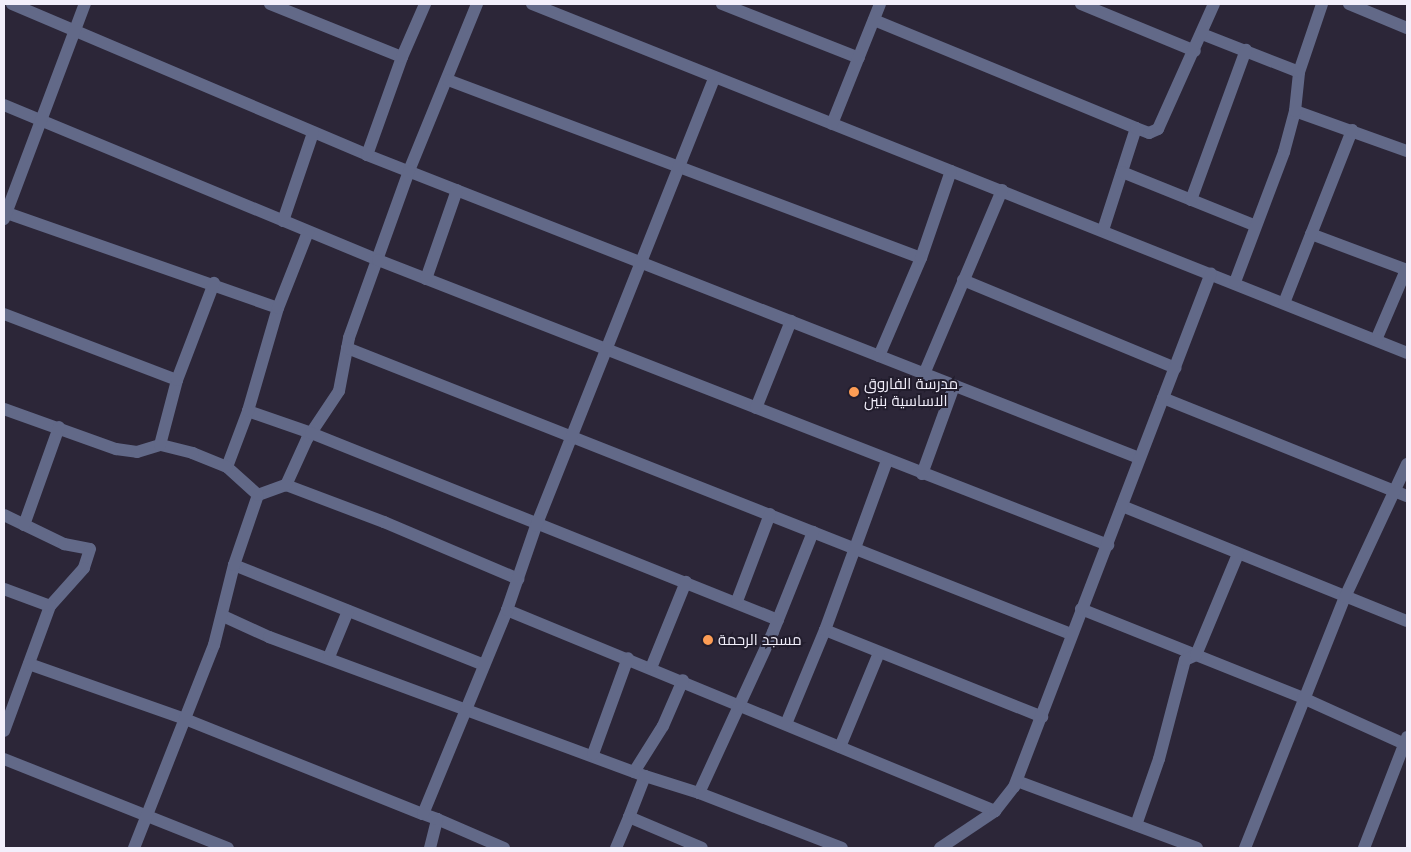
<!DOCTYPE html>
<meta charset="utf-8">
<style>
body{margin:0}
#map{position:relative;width:1411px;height:852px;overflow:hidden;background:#2c2638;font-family:Helvetica,Cairo,sans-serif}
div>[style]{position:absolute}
.minor>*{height:12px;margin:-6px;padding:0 6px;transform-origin:6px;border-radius:6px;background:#626988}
.dots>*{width:14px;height:14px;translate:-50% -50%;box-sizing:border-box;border:2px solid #221d2d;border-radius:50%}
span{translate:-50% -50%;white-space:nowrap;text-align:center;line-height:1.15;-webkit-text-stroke:4px #221d2d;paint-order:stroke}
.poi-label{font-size:15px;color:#f2effb}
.left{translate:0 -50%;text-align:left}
.frame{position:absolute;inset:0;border:5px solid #f2effb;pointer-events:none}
</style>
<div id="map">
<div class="minor">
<div style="left:12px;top:4px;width:386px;rotate:23deg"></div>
<div style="left:367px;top:155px;width:829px;rotate:21.43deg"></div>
<div style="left:270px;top:4px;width:142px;rotate:21.9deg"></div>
<div style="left:477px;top:4px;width:180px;rotate:112.2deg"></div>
<div style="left:409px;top:171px;width:177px;rotate:109.8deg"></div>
<div style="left:349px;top:338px;width:54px;rotate:100.7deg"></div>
<div style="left:339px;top:391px;width:58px;rotate:123.7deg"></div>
<div style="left:307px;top:439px;width:51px;rotate:114.5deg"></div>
<div style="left:286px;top:485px;width:105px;rotate:20.7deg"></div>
<div style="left:384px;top:522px;width:146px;rotate:23deg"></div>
<div style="left:532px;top:4px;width:942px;rotate:21.74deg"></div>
<div style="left:722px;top:4px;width:147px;rotate:21.5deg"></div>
<div style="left:1081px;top:4px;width:123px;rotate:22.4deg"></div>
<div style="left:1349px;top:4px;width:63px;rotate:22.5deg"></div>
<div style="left:874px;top:20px;width:283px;rotate:22.4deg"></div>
<div style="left:1136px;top:128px;width:107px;rotate:107.9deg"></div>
<div style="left:1202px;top:34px;width:104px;rotate:21.4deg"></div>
<div style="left:448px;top:80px;width:505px;rotate:20.62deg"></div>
<div style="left:4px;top:105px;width:405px;rotate:22.5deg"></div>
<div style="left:378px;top:260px;width:784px;rotate:21.33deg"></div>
<div style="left:1295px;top:111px;width:119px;rotate:19.7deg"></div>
<div style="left:832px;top:124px;width:129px;rotate:-68.2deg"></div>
<div style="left:1136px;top:128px;width:14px;rotate:21deg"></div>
<div style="left:1149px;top:133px;width:10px;rotate:-24deg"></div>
<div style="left:1158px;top:129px;width:137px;rotate:-65.9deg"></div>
<div style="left:367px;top:155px;width:104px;rotate:-70.3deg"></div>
<div style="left:402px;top:57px;width:58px;rotate:-66.5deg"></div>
<div style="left:1122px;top:172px;width:144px;rotate:21.9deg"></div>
<div style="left:1191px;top:200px;width:160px;rotate:-69.9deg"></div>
<div style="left:4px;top:212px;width:290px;rotate:19.3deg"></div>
<div style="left:4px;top:219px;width:230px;rotate:-69.4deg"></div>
<div style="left:283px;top:221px;width:93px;rotate:-71.2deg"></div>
<div style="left:1311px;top:234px;width:103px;rotate:20.6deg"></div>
<div style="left:426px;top:279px;width:94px;rotate:-70.8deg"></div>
<div style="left:963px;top:280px;width:230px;rotate:22.5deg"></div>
<div style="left:1235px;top:282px;width:139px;rotate:-69.3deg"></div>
<div style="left:1284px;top:152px;width:42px;rotate:-75deg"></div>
<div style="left:1295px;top:111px;width:39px;rotate:-84deg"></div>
<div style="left:1299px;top:72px;width:72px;rotate:-71.3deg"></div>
<div style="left:1284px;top:303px;width:186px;rotate:-68.5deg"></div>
<div style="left:4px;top:314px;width:185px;rotate:20.9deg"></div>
<div style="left:1376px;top:340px;width:76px;rotate:-66.8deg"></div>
<div style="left:347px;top:348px;width:778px;rotate:21.56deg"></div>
<div style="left:879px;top:356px;width:107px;rotate:-66.8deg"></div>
<div style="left:921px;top:258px;width:92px;rotate:-71deg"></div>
<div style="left:924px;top:374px;width:200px;rotate:-67deg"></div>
<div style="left:1163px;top:398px;width:263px;rotate:21.9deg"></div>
<div style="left:756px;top:408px;width:94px;rotate:-68.1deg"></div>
<div style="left:4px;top:409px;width:119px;rotate:19.7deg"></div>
<div style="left:116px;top:449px;width:21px;rotate:8deg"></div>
<div style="left:137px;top:452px;width:24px;rotate:-17deg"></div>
<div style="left:248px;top:411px;width:67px;rotate:19.2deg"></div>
<div style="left:311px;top:433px;width:503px;rotate:21.82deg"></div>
<div style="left:227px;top:467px;width:60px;rotate:-69.4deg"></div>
<div style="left:248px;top:411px;width:107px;rotate:-73.8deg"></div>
<div style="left:278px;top:308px;width:82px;rotate:-68.5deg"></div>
<div style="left:922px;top:474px;width:94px;rotate:-70deg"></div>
<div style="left:258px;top:495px;width:30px;rotate:-20deg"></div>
<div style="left:1122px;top:506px;width:307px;rotate:22deg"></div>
<div style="left:4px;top:515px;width:67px;rotate:25.8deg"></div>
<div style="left:64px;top:544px;width:26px;rotate:11deg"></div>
<div style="left:90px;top:549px;width:20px;rotate:108deg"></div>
<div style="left:84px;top:568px;width:51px;rotate:131.8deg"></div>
<div style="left:50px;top:606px;width:133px;rotate:110.2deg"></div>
<div style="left:24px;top:525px;width:104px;rotate:-70.3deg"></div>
<div style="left:234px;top:565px;width:269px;rotate:21.8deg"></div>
<div style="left:4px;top:589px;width:49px;rotate:20.3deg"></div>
<div style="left:737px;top:601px;width:93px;rotate:-69.2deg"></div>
<div style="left:1081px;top:609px;width:239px;rotate:21.8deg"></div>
<div style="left:1303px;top:698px;width:114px;rotate:24.3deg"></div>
<div style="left:507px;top:610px;width:528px;rotate:22.39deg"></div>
<div style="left:223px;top:616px;width:51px;rotate:24.5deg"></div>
<div style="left:269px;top:637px;width:401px;rotate:20.3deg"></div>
<div style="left:645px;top:776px;width:44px;rotate:111.3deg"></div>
<div style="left:629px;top:817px;width:79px;rotate:23deg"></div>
<div style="left:825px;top:630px;width:234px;rotate:21.8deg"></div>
<div style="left:329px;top:657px;width:50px;rotate:-67.6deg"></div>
<div style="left:29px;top:664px;width:165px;rotate:19.4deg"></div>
<div style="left:185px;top:719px;width:256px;rotate:21.8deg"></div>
<div style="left:651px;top:668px;width:93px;rotate:-67.9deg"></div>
<div style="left:786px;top:724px;width:102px;rotate:-67.5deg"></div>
<div style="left:825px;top:630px;width:180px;rotate:-69.9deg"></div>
<div style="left:840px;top:747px;width:102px;rotate:-67.5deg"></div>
<div style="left:593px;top:754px;width:102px;rotate:-70deg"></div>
<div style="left:4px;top:759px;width:241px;rotate:21.7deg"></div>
<div style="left:634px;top:772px;width:54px;rotate:-57.8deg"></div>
<div style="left:663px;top:726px;width:50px;rotate:-66.5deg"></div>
<div style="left:645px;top:776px;width:57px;rotate:17.5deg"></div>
<div style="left:699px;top:793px;width:177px;rotate:-65.3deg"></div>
<div style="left:773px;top:632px;width:108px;rotate:-68.2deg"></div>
<div style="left:1017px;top:781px;width:192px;rotate:20.4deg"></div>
<div style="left:699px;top:793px;width:153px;rotate:21deg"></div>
<div style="left:437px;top:819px;width:73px;rotate:23.4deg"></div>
<div style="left:1136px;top:825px;width:70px;rotate:-70.8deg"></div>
<div style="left:1159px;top:759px;width:102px;rotate:-75.3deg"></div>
<div style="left:1185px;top:660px;width:12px;rotate:-24deg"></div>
<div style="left:1196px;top:655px;width:109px;rotate:-67.4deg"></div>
<div style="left:134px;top:848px;width:218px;rotate:-68.5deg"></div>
<div style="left:214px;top:645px;width:82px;rotate:-76deg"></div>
<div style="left:234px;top:565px;width:74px;rotate:-71.1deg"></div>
<div style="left:258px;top:495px;width:42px;rotate:-137.9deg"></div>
<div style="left:227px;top:467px;width:37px;rotate:-158deg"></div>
<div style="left:193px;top:453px;width:34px;rotate:-166deg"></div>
<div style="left:160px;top:445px;width:67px;rotate:-75.3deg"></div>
<div style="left:177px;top:380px;width:104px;rotate:-69.1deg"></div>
<div style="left:430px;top:848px;width:30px;rotate:-76deg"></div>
<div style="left:437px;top:819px;width:15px;rotate:-160deg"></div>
<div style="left:423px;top:814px;width:221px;rotate:-67.6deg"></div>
<div style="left:507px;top:610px;width:89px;rotate:-71deg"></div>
<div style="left:536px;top:526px;width:483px;rotate:-68.3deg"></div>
<div style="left:616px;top:848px;width:34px;rotate:-67deg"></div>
<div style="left:940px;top:848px;width:66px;rotate:-33.9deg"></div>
<div style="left:995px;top:811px;width:31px;rotate:-52deg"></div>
<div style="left:1014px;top:787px;width:550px;rotate:-69.03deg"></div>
<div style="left:1245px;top:848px;width:270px;rotate:-68.3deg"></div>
<div style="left:1345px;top:597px;width:147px;rotate:-65deg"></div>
<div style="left:1364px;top:848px;width:119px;rotate:-68.8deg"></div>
</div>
<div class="dots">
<div style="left:854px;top:392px;background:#fd9d55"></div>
<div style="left:708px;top:640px;background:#fd9d55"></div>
</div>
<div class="poi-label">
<span class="left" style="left:864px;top:392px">مدرسة الفاروق<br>الاساسية بنين</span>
<span class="left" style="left:718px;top:640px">مسجد الرحمة</span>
</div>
<div class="frame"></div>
</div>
